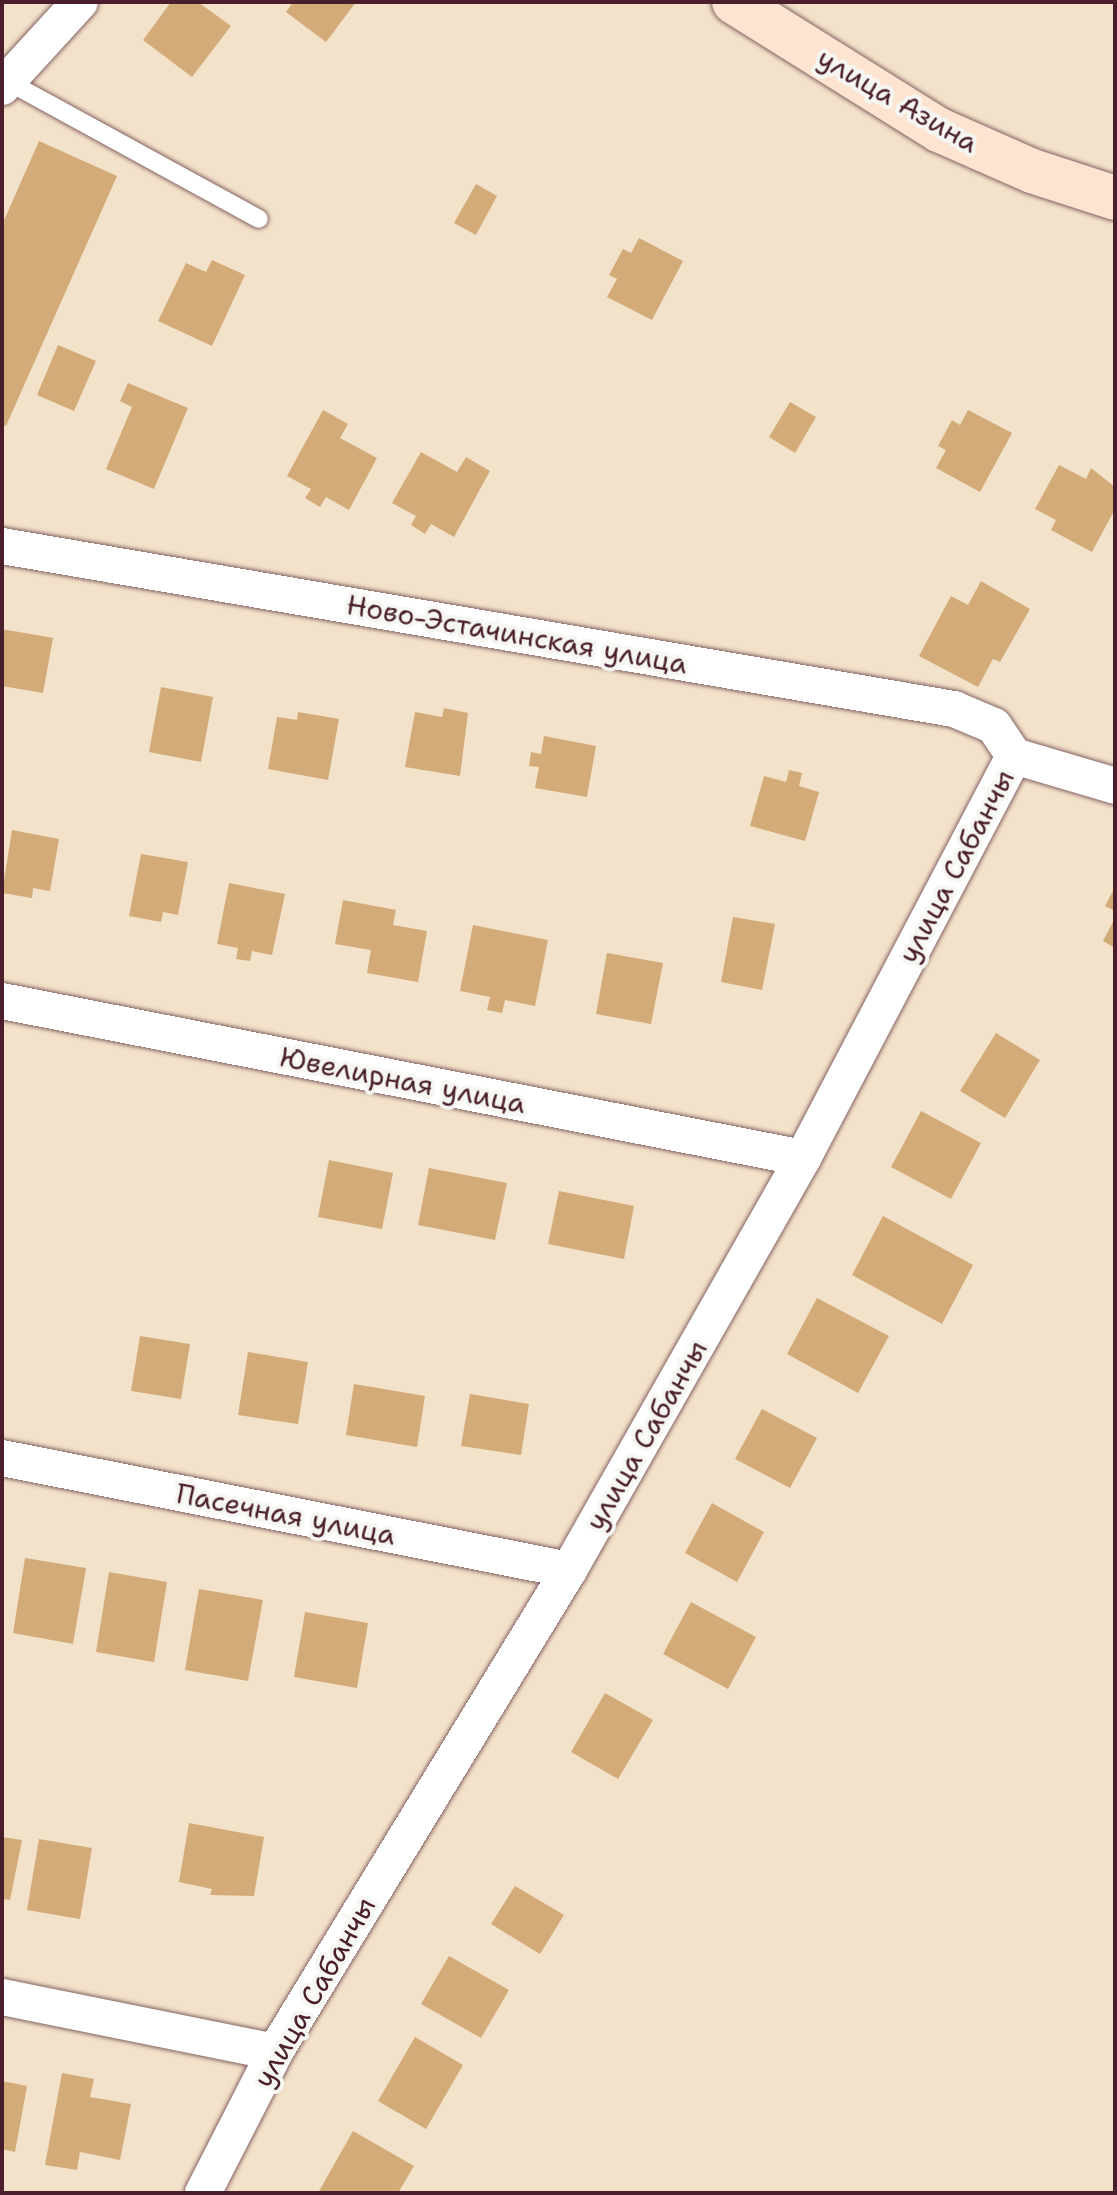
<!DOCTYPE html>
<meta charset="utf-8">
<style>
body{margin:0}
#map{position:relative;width:1117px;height:2195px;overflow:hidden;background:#f3e2ca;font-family:"Shantell Sans",sans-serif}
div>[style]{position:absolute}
.building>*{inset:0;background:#d2ab79}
.roads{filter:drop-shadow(0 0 2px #856363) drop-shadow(0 0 2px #856363)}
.lane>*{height:18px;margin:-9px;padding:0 9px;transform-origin:9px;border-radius:9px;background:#fff}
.street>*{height:36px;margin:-18px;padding:0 18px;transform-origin:18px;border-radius:18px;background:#fff}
.secondary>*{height:44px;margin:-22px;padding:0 22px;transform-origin:22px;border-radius:22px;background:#fde4d0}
span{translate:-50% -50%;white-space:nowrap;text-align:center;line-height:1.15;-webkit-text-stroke:8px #f6f6f2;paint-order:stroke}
.street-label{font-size:28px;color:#4a1f2b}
.frame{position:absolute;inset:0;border:4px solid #4a1f2b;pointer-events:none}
</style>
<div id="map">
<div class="building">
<div style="clip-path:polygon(171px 2px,198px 2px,231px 26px,192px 77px,143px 40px)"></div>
<div style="clip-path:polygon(293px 2px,356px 2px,326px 42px,286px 12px)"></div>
<div style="clip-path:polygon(39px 141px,117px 176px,6px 426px,2px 424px,2px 225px)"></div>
<div style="clip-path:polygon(476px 184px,497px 196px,476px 235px,454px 223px)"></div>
<div style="clip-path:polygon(639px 238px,683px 261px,652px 320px,607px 297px,617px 279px,609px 275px,623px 249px,631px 253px)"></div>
<div style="clip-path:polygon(212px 260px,245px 275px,212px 346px,158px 321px,186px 263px,206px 272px)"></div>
<div style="clip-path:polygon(58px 345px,96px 361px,74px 411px,37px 395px)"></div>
<div style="clip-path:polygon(128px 383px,188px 408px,154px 489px,106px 469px,132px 407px,120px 401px)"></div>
<div style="clip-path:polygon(790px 402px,816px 417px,795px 453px,769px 437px)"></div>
<div style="clip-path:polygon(323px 410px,348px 424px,340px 438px,377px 458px,349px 510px,326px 497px,320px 507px,305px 498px,311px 489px,287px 476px)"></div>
<div style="clip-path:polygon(968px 410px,1012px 433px,980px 492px,936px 468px,946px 450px,938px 446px,952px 420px,960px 425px)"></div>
<div style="clip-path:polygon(421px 452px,457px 472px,466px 457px,490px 471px,454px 537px,431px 524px,425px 534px,411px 525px,416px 516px,392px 503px)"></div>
<div style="clip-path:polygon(1059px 465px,1086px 479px,1091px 468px,1115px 487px,1115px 509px,1092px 552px,1051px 530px,1056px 520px,1035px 509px)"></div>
<div style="clip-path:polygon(981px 581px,1030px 609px,1000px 662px,993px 659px,978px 687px,919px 656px,951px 596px,968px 605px)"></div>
<div style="clip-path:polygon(2px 629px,53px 638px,43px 693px,2px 686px)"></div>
<div style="clip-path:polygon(161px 687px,213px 697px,201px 762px,149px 752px)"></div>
<div style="clip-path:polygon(444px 708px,468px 713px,460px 776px,405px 767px,415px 712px,442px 717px)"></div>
<div style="clip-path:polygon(298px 712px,339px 719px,328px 780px,268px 769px,277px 717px,297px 720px)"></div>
<div style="clip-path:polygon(544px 736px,596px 746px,587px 797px,535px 788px,539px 767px,529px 766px,531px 752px,541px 754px)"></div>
<div style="clip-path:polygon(789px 770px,802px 773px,799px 786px,819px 792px,805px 841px,750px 826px,764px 776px,786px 782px)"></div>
<div style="clip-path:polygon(12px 830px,59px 839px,50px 891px,33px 888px,32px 898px,2px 893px)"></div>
<div style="clip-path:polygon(141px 854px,188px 862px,178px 915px,163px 912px,161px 922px,129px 916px)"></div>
<div style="clip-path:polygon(229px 883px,285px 894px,272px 955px,252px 951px,250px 961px,236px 959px,238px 948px,217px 944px)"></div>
<div style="clip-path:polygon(1115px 887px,1115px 911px,1105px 906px)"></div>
<div style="clip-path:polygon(343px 900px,396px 910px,393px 925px,427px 931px,418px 982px,367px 973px,371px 950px,335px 944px)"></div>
<div style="clip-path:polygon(733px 917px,775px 924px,762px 990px,721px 982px)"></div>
<div style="clip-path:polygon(1115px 918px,1115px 948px,1103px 941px)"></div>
<div style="clip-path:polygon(473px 925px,548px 940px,535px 1006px,505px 1000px,502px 1013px,487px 1010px,490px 997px,460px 991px)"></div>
<div style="clip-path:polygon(607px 953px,663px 963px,651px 1024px,596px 1014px)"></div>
<div style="clip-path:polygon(996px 1033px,1040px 1060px,1005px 1118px,960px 1091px)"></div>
<div style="clip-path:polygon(921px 1111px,981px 1143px,951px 1199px,891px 1167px)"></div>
<div style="clip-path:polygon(329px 1160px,393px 1173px,382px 1229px,318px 1217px)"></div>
<div style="clip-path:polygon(429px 1168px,507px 1183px,495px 1240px,418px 1225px)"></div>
<div style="clip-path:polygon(559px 1191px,634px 1206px,624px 1259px,548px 1244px)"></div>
<div style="clip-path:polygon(883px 1216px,973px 1265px,942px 1324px,852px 1275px)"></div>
<div style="clip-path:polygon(817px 1298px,889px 1336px,858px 1393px,787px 1354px)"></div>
<div style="clip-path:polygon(140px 1336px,190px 1344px,181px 1399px,131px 1391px)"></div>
<div style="clip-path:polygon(248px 1352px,308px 1362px,298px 1424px,238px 1415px)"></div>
<div style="clip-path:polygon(354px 1384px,425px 1396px,417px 1447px,346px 1435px)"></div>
<div style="clip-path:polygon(470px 1394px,529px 1404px,521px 1455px,461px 1446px)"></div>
<div style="clip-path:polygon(762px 1409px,817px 1438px,790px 1488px,735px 1459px)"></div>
<div style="clip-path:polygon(712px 1503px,764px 1532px,737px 1582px,685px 1553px)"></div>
<div style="clip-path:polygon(25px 1558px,86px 1568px,73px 1644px,13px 1633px)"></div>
<div style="clip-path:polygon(109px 1572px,167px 1582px,154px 1662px,96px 1652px)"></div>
<div style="clip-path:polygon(199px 1589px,263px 1600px,248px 1681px,185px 1670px)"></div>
<div style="clip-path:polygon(691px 1602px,756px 1637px,728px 1689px,663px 1654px)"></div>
<div style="clip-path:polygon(305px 1612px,368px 1623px,357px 1688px,294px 1677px)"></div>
<div style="clip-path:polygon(605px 1693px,653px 1720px,618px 1779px,571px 1752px)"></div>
<div style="clip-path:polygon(189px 1823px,264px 1837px,254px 1896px,210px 1895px,212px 1889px,179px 1882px)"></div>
<div style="clip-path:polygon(2px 1837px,22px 1840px,10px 1900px,2px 1899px)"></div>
<div style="clip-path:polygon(39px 1839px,92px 1848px,80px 1919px,27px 1910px)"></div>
<div style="clip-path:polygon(515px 1886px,564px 1915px,540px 1954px,491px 1924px)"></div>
<div style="clip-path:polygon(449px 1956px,509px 1990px,481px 2038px,421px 2004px)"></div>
<div style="clip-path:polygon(415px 2037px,463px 2065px,426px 2129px,378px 2101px)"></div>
<div style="clip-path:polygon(62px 2073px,94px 2079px,90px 2097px,131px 2104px,120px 2160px,80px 2152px,77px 2170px,45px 2165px)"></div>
<div style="clip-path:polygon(2px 2081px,27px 2086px,15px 2152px,2px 2149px)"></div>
<div style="clip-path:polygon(353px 2131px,414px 2166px,398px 2193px,318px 2193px)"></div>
</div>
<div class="roads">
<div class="lane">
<div style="left:7px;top:81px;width:287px;rotate:28.7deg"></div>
</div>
<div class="street">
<div style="left:2px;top:87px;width:115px;rotate:-47.5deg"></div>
<div style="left:2px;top:546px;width:966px;rotate:9.72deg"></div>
<div style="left:954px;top:709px;width:43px;rotate:23deg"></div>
<div style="left:994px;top:726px;width:36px;rotate:56deg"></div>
<div style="left:1014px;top:756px;width:105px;rotate:16.5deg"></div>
<div style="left:2px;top:1001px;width:816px;rotate:11.09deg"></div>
<div style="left:2px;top:1458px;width:578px;rotate:11.17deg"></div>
<div style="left:2px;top:1997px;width:278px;rotate:11.4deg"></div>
<div style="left:203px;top:2193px;width:158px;rotate:-62.9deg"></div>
<div style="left:275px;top:2052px;width:565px;rotate:-58.62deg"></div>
<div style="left:569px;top:1570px;width:474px;rotate:-60.4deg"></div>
<div style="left:803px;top:1158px;width:454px;rotate:-62.3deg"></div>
</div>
<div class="secondary">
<div style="left:734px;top:2px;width:242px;rotate:32deg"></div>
<div style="left:939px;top:130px;width:102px;rotate:23.8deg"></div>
<div style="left:1032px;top:171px;width:87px;rotate:18deg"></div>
</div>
</div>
<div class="street-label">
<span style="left:898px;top:100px;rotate:30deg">улица Азина</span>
<span style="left:517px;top:634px;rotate:10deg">Ново-Эстачинская улица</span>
<span style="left:956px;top:866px;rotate:-62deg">улица Сабанчы</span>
<span style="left:403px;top:1080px;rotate:11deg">Ювелирная улица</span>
<span style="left:646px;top:1435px;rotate:-60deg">улица Сабанчы</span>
<span style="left:286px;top:1514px;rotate:11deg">Пасечная улица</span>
<span style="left:314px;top:1992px;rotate:-60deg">улица Сабанчы</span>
</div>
<div class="frame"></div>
</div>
